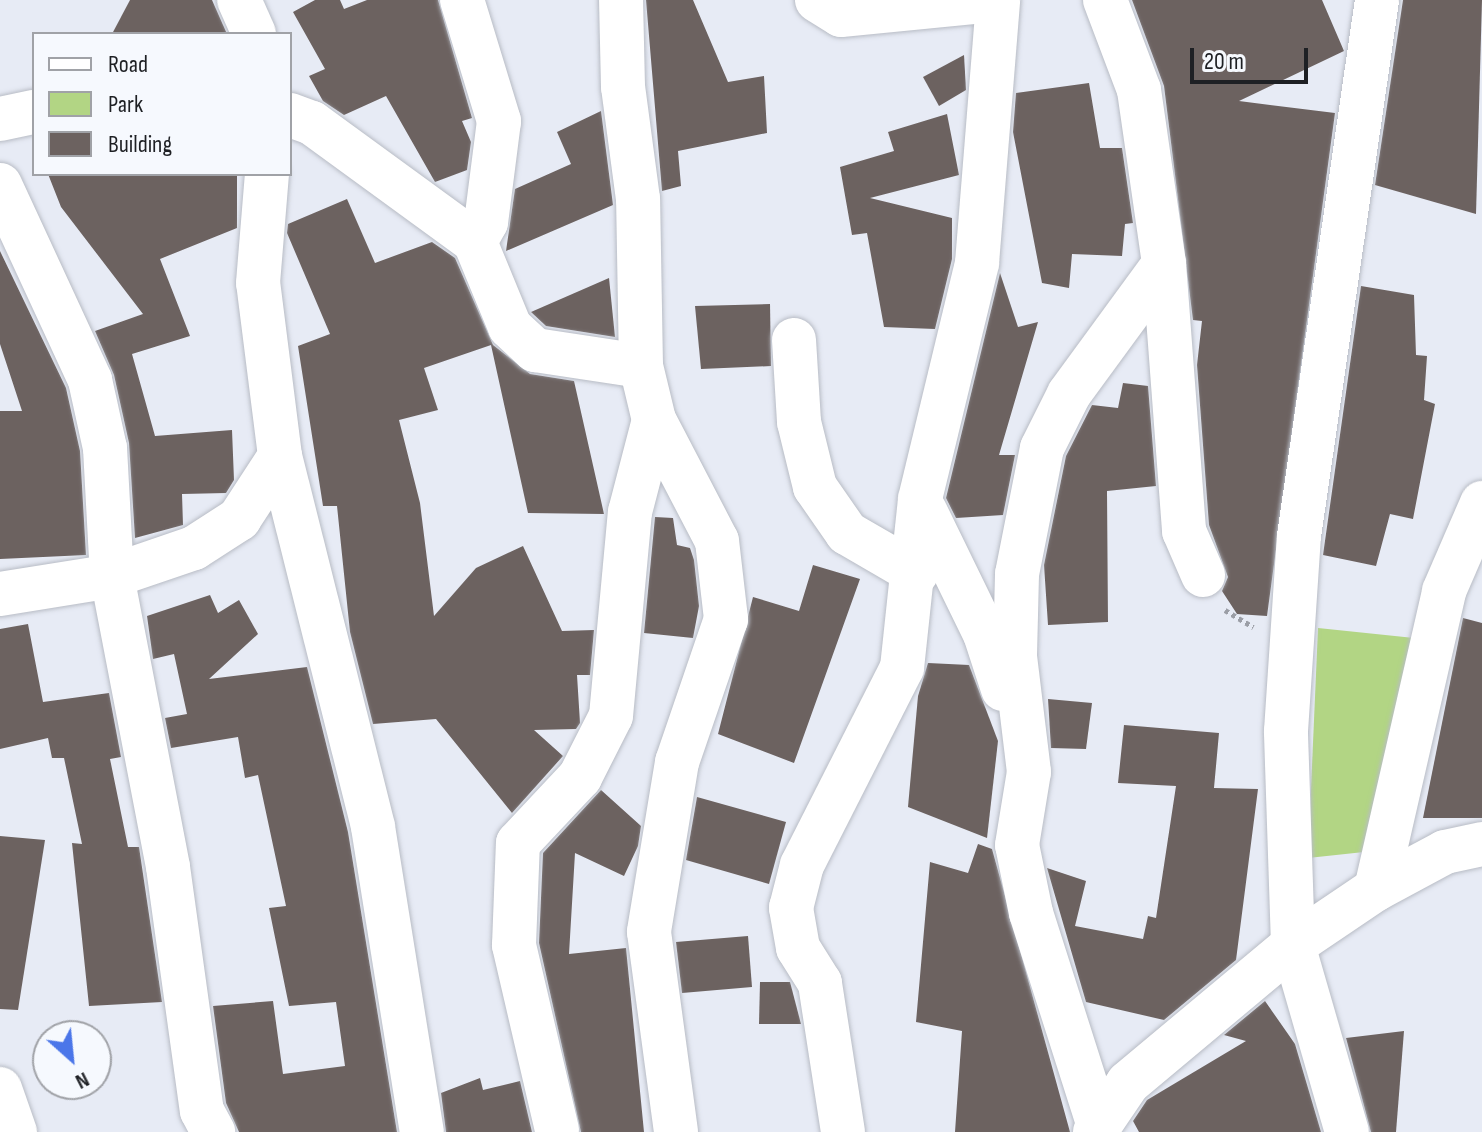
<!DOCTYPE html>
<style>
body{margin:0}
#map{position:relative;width:1482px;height:1132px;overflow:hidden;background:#e7ebf5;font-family:"Sofia Sans Condensed",sans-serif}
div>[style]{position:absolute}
.green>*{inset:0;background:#b2d584}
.building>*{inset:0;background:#6c6260}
.path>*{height:5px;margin-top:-2.5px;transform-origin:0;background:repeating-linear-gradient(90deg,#9b9ea6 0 4px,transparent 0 8px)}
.roads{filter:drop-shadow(0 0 2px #b8bcc5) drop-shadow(0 0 2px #b8bcc5)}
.minor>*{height:44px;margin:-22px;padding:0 22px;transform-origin:22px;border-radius:22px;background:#fff}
span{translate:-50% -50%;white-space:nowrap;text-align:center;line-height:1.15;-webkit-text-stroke:8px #f6f9fe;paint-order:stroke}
.legend{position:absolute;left:32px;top:32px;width:260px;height:144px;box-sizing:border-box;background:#f6f9fe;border:2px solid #a0a2a7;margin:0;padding:10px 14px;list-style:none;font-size:24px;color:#1e2024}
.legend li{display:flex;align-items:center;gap:16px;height:40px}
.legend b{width:40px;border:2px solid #a0a2a7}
.north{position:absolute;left:32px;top:1020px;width:80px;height:80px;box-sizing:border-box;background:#f6f9fe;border:2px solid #a0a2a7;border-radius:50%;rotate:153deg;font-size:22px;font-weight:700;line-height:32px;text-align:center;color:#1e2024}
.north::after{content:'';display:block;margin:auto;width:28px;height:36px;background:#4b76e9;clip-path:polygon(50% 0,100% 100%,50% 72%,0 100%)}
.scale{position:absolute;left:1190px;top:48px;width:118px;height:36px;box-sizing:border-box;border:4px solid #1e2024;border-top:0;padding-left:10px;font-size:24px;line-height:28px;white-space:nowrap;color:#1e2024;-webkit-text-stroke:6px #f6f9fe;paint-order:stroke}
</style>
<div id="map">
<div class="green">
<div style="clip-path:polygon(1318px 628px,1414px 638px,1364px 852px,1308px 858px)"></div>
</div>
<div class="building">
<div style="clip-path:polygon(130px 0,212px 0,227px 34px,112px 34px)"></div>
<div style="clip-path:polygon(315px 0,340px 0,344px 9px,367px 0,438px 0,472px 118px,462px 121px,471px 142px,467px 170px,435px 182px,386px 96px,344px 115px,323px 101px,309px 76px,325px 69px,293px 12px)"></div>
<div style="clip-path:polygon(646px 0,693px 0,728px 82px,764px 76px,767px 133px,678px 151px,681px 186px,662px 191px)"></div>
<div style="clip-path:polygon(1132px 0,1322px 0,1344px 51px,1239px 101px,1335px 113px,1267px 616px,1237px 614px,1222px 591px,1228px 577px,1209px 525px,1197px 365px,1202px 321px,1193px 320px,1164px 86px)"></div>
<div style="clip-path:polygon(1403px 0,1482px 0,1476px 214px,1375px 185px)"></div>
<div style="clip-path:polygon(964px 55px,966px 90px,939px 106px,923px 77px)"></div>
<div style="clip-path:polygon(1089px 83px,1100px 148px,1122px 148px,1133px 223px,1125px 224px,1122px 256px,1072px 254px,1069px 288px,1042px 283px,1013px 132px,1016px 93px)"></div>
<div style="clip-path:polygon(601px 111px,613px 205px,506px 251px,515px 189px,571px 164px,557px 132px)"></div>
<div style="clip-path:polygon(947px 114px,959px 175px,870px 198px,952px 218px,952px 259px,935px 329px,884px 327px,867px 233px,852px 235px,840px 167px,894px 151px,888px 132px)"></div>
<div style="clip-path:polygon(48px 174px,237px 174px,237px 228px,160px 259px,190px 336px,132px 354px,155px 436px,232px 430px,234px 480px,226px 493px,182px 494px,183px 525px,135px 538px,129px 443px,114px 375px,95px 331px,143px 314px,61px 207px)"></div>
<div style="clip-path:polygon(347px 199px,375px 263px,432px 242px,455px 258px,493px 345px,530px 374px,574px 381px,604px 514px,528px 513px,491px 345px,424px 368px,438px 410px,399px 420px,420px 503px,434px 616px,476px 568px,523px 546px,562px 631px,594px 630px,590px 675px,577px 675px,580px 723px,576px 729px,534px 730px,563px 756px,512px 813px,436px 719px,373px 724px,350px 632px,337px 506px,323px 506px,298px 346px,330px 334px,287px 233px,288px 224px)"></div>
<div style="clip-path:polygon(0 251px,66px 388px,80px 451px,86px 555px,0 559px,0 411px,22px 411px,0 344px)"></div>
<div style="clip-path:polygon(1000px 273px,1018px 327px,1038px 322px,999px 455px,1015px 455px,1003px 515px,956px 518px,946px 498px)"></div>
<div style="clip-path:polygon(609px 278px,615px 337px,546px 326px,531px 312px)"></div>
<div style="clip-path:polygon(1361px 286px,1414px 295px,1416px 355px,1427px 356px,1424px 400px,1435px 404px,1413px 519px,1390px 514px,1376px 566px,1323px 555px)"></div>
<div style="clip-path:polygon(770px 304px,771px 366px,701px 369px,695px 306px)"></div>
<div style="clip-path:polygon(1123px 383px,1148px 386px,1156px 486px,1107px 491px,1108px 622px,1048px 625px,1044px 565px,1066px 456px,1092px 405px,1118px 408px)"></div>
<div style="clip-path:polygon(655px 517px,673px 518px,677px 545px,690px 548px,694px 560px,699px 606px,693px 638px,644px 633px)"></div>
<div style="clip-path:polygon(813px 565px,860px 579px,794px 763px,718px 734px,753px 597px,799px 611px)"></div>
<div style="clip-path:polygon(210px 595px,218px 613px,239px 600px,258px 634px,209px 679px,307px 667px,348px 832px,397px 1132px,239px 1132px,226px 1103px,213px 1006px,273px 1001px,283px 1074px,345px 1066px,336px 1002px,289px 1006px,269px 908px,286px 906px,258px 775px,245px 778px,238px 737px,171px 748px,165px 718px,187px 714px,174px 654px,153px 659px,147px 616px)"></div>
<div style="clip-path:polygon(1463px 618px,1482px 623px,1482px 818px,1423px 818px)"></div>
<div style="clip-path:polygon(28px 624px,43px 702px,109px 693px,121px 757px,110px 759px,128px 847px,139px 847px,162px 1002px,89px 1006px,72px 843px,82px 844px,64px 758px,52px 758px,48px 738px,0 749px,0 629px)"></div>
<div style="clip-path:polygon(969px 665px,998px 741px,987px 838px,908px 807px,918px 696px,928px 663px)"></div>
<div style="clip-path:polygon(1048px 699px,1092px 703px,1086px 749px,1051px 748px)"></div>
<div style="clip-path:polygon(1124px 725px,1219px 733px,1214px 788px,1258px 789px,1236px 960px,1164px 1020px,1086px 1002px,1047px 868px,1086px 881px,1075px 926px,1143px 939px,1148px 916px,1156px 918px,1176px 786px,1118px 783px)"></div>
<div style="clip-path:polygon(601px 790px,641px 826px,638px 846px,624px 876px,575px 853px,569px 954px,626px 948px,644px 1132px,581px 1132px,539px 943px,543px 853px)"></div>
<div style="clip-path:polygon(697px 797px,786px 822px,769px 884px,686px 860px)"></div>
<div style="clip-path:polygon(0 836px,45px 840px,18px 1010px,0 1009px)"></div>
<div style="clip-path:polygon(978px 844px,992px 849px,1070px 1132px,955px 1132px,962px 1031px,916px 1022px,930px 862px,968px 873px)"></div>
<div style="clip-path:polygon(748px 936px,752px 987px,682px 993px,676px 942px)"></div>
<div style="clip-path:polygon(760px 982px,790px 982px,801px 1024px,759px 1024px)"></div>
<div style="clip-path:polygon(1265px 1001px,1295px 1044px,1321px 1132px,1139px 1132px,1133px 1121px,1147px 1100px,1246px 1041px,1224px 1035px)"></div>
<div style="clip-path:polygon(1404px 1031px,1396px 1132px,1371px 1132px,1346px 1038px)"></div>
<div style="clip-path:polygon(480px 1078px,483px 1090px,520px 1081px,532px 1132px,446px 1132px,441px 1093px)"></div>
</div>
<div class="path">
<div style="left:1225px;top:610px;width:33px;rotate:31deg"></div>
</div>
<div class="roads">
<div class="minor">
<div style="left:239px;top:0;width:37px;rotate:66deg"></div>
<div style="left:462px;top:0;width:127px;rotate:73deg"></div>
<div style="left:499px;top:121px;width:102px;rotate:97.3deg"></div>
<div style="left:486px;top:222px;width:23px;rotate:119deg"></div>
<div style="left:817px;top:0;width:28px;rotate:32deg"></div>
<div style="left:841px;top:15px;width:153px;rotate:-5.6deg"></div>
<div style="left:1105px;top:0;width:96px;rotate:69.3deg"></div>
<div style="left:1139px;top:90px;width:176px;rotate:81.8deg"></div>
<div style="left:1164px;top:264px;width:268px;rotate:85.7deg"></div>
<div style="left:1184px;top:531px;width:48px;rotate:66.6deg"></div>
<div style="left:290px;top:115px;width:23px;rotate:20deg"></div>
<div style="left:312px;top:123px;width:202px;rotate:36.1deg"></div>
<div style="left:475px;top:242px;width:92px;rotate:67.6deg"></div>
<div style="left:510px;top:327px;width:34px;rotate:43deg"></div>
<div style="left:535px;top:350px;width:107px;rotate:8.6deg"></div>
<div style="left:0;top:119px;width:35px;rotate:-12deg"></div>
<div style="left:0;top:185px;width:215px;rotate:65.2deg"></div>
<div style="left:90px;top:380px;width:70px;rotate:77.6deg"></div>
<div style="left:105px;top:448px;width:128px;rotate:86.9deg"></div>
<div style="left:112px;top:576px;width:296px;rotate:79.1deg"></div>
<div style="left:168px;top:867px;width:246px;rotate:82.1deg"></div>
<div style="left:202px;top:1111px;width:24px;rotate:62deg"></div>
<div style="left:794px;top:340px;width:82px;rotate:86.5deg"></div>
<div style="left:799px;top:422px;width:67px;rotate:76.2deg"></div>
<div style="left:815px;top:487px;width:56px;rotate:55.2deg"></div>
<div style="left:847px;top:533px;width:80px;rotate:30.1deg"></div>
<div style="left:654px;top:420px;width:136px;rotate:62.5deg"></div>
<div style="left:717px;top:541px;width:79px;rotate:83.4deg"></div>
<div style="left:726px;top:619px;width:151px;rotate:108.9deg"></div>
<div style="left:677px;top:762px;width:172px;rotate:99.4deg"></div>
<div style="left:649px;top:932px;width:202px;rotate:82.3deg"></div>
<div style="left:280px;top:456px;width:382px;rotate:75.9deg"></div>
<div style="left:373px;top:827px;width:309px;rotate:80.9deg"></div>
<div style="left:925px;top:511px;width:137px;rotate:64deg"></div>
<div style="left:985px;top:634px;width:58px;rotate:71.9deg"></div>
<div style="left:0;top:594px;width:113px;rotate:-9.1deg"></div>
<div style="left:112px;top:576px;width:87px;rotate:-18.9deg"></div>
<div style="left:194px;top:548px;width:54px;rotate:-32.8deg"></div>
<div style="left:239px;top:519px;width:75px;rotate:-56.9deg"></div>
<div style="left:280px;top:456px;width:174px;rotate:-97.2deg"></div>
<div style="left:258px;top:283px;width:109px;rotate:-85.3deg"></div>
<div style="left:1376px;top:889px;width:306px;rotate:-77.1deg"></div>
<div style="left:1444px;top:591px;width:96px;rotate:-66.6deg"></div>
<div style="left:0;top:1089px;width:46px;rotate:70.8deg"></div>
<div style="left:1098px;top:1123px;width:220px;rotate:-107.7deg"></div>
<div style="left:1031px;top:913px;width:69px;rotate:-101.6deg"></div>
<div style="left:1017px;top:845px;width:74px;rotate:-80.7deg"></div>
<div style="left:1029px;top:772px;width:117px;rotate:-96.9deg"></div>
<div style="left:1015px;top:656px;width:82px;rotate:-88.6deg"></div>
<div style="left:1017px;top:574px;width:128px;rotate:-78.8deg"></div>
<div style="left:1042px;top:448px;width:60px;rotate:-63.4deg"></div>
<div style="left:1069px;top:394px;width:161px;rotate:-53.8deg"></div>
<div style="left:557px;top:1130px;width:190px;rotate:-103.1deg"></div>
<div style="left:514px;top:945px;width:102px;rotate:-87.8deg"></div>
<div style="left:518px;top:843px;width:91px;rotate:-46.8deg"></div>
<div style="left:580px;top:777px;width:68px;rotate:-63.1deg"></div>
<div style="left:611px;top:716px;width:205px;rotate:-84.7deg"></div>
<div style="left:630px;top:512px;width:95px;rotate:-75.4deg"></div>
<div style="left:654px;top:420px;width:56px;rotate:-103.5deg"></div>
<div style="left:641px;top:366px;width:167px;rotate:-91deg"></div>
<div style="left:638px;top:199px;width:113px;rotate:-97.6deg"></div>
<div style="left:623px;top:87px;width:87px;rotate:-91.3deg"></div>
<div style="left:843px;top:1132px;width:151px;rotate:-98.8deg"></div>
<div style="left:820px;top:983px;width:41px;rotate:-122.2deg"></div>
<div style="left:798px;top:948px;width:41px;rotate:-99.9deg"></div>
<div style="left:791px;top:908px;width:44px;rotate:-75.7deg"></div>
<div style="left:802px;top:865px;width:221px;rotate:-63.1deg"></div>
<div style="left:902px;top:668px;width:170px;rotate:-83.9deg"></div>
<div style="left:920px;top:499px;width:243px;rotate:-76.4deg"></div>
<div style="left:977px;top:263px;width:264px;rotate:-85.4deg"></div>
<div style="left:1095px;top:1132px;width:59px;rotate:-56deg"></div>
<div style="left:1128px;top:1083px;width:215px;rotate:-39.9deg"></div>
<div style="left:1293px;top:945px;width:100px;rotate:-34deg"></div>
<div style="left:1376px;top:889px;width:78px;rotate:-28.2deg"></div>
<div style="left:1445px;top:852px;width:38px;rotate:-12deg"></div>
<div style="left:1347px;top:1132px;width:195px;rotate:-106.1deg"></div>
<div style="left:1293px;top:945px;width:214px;rotate:-91.9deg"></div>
<div style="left:1286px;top:731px;width:195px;rotate:-86.2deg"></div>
<div style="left:1299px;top:536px;width:542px;rotate:-81.72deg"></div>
</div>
</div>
<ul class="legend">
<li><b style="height:10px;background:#fff"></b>Road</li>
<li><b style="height:22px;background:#b2d584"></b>Park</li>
<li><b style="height:22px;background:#6c6260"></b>Building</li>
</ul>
<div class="north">N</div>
<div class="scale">20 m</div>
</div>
